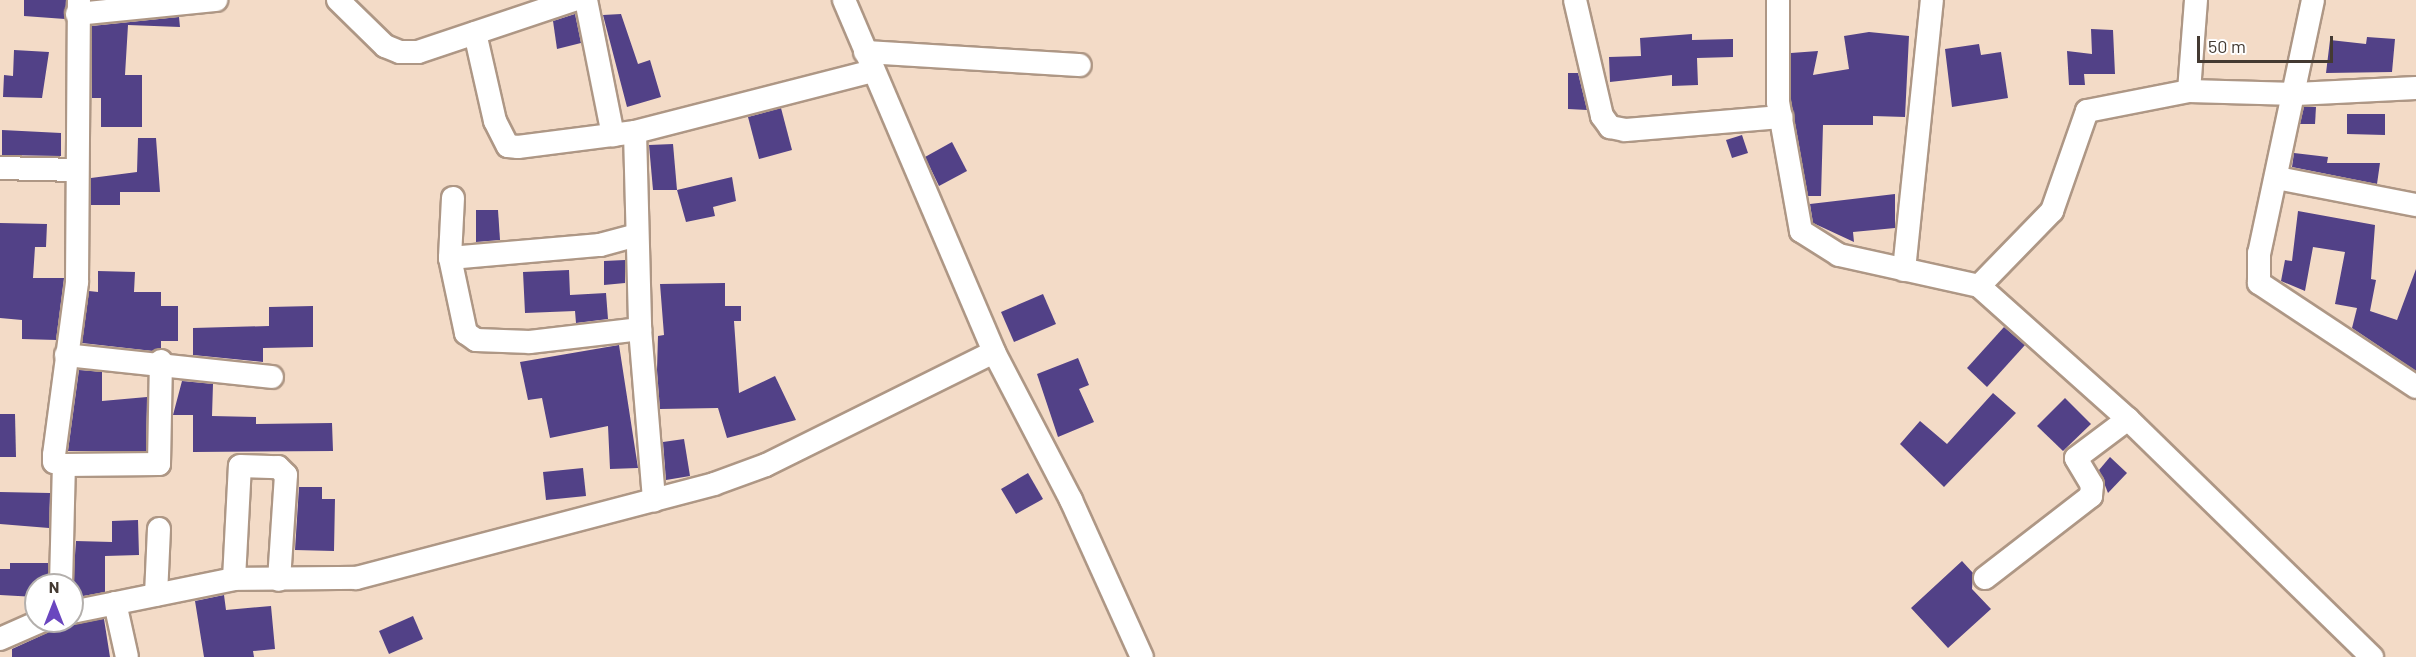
<!DOCTYPE html>
<style>
body{margin:0}
#map{position:relative;width:2416px;height:657px;overflow:hidden;background:#f3dbc7;font-family:Barlow,sans-serif}
div>[style]{position:absolute}
.building>*{inset:0;background:#524187}
.roads{filter:drop-shadow(2px 0 #ae9785) drop-shadow(-2px 0 #ae9785) drop-shadow(0 2px #ae9785) drop-shadow(0 -2px #ae9785)}
.minor>*{height:22px;margin:-11px;padding:0 11px;transform-origin:11px;border-radius:11px;background:#fff}
span{translate:-50% -50%;white-space:nowrap;text-align:center;line-height:1.15;-webkit-text-stroke:6px #fff;paint-order:stroke}
.north{position:absolute;left:24px;top:573px;width:60px;height:60px;box-sizing:border-box;background:#fff;border:2px solid #b4b0ad;border-radius:50%;rotate:0deg;font-size:16px;font-weight:700;line-height:24px;text-align:center;color:#443a32}
.north::after{content:'';display:block;margin:auto;width:21px;height:27px;background:#6a46bf;clip-path:polygon(50% 0,100% 100%,50% 72%,0 100%)}
.scale{position:absolute;left:2197px;top:36px;width:136px;height:27px;box-sizing:border-box;border:3px solid #443a32;border-top:0;padding-left:8px;font-size:18px;line-height:21px;white-space:nowrap;color:#443a32;-webkit-text-stroke:4px #fff;paint-order:stroke}
</style>
<div id="map">
<div class="building">
<div style="clip-path:polygon(24px 0,66px 0,65px 19px,24px 16px)"></div>
<div style="clip-path:polygon(575px 14px,581px 43px,557px 49px,553px 21px)"></div>
<div style="clip-path:polygon(621px 14px,638px 64px,650px 60px,661px 97px,627px 107px,603px 15px)"></div>
<div style="clip-path:polygon(179px 17px,180px 27px,128px 25px,125px 75px,142px 75px,142px 127px,101px 127px,101px 98px,92px 98px,92px 26px)"></div>
<div style="clip-path:polygon(2091px 29px,2113px 30px,2115px 74px,2084px 74px,2085px 85px,2069px 85px,2067px 51px,2092px 54px)"></div>
<div style="clip-path:polygon(1869px 32px,1909px 36px,1905px 117px,1873px 116px,1873px 125px,1823px 125px,1821px 196px,1808px 196px,1791px 101px,1791px 53px,1818px 51px,1813px 75px,1849px 69px,1844px 36px)"></div>
<div style="clip-path:polygon(1692px 34px,1692px 40px,1733px 39px,1733px 57px,1697px 58px,1698px 85px,1672px 86px,1672px 75px,1610px 82px,1609px 57px,1641px 56px,1640px 38px)"></div>
<div style="clip-path:polygon(2367px 37px,2395px 39px,2392px 72px,2326px 73px,2330px 40px,2366px 44px)"></div>
<div style="clip-path:polygon(1979px 44px,1981px 55px,2001px 52px,2008px 98px,1952px 107px,1945px 49px)"></div>
<div style="clip-path:polygon(14px 50px,49px 52px,42px 98px,3px 97px,4px 75px,13px 76px)"></div>
<div style="clip-path:polygon(1568px 73px,1578px 73px,1587px 110px,1568px 109px)"></div>
<div style="clip-path:polygon(2304px 107px,2316px 107px,2315px 124px,2300px 124px)"></div>
<div style="clip-path:polygon(781px 108px,792px 150px,759px 159px,748px 117px)"></div>
<div style="clip-path:polygon(2347px 114px,2385px 114px,2385px 135px,2347px 134px)"></div>
<div style="clip-path:polygon(2px 130px,61px 133px,61px 156px,2px 155px)"></div>
<div style="clip-path:polygon(1742px 135px,1748px 153px,1732px 158px,1726px 140px)"></div>
<div style="clip-path:polygon(138px 138px,156px 138px,160px 192px,120px 192px,120px 205px,91px 205px,91px 178px,137px 172px)"></div>
<div style="clip-path:polygon(952px 142px,967px 171px,939px 186px,925px 157px)"></div>
<div style="clip-path:polygon(673px 144px,677px 190px,653px 190px,649px 145px)"></div>
<div style="clip-path:polygon(2294px 153px,2328px 157px,2327px 163px,2380px 163px,2377px 184px,2292px 167px)"></div>
<div style="clip-path:polygon(732px 177px,736px 201px,713px 207px,715px 216px,686px 222px,677px 190px)"></div>
<div style="clip-path:polygon(1895px 194px,1895px 228px,1853px 232px,1854px 242px,1813px 223px,1810px 204px)"></div>
<div style="clip-path:polygon(476px 210px,498px 210px,500px 240px,476px 242px)"></div>
<div style="clip-path:polygon(2298px 211px,2375px 225px,2371px 279px,2376px 280px,2370px 311px,2397px 320px,2416px 269px,2416px 371px,2352px 328px,2357px 308px,2335px 304px,2345px 252px,2313px 247px,2305px 291px,2281px 281px,2285px 260px,2292px 261px)"></div>
<div style="clip-path:polygon(0 223px,47px 224px,46px 247px,35px 247px,33px 278px,64px 278px,56px 340px,22px 339px,22px 320px,0 318px)"></div>
<div style="clip-path:polygon(625px 260px,625px 283px,604px 285px,604px 261px)"></div>
<div style="clip-path:polygon(569px 270px,570px 295px,606px 293px,608px 319px,576px 323px,575px 311px,525px 313px,523px 272px)"></div>
<div style="clip-path:polygon(98px 271px,135px 272px,134px 292px,161px 292px,161px 306px,178px 306px,178px 341px,161px 341px,161px 348px,153px 351px,82px 343px,89px 291px,98px 292px)"></div>
<div style="clip-path:polygon(725px 283px,725px 306px,741px 306px,741px 321px,734px 321px,739px 393px,775px 376px,796px 420px,727px 438px,718px 408px,660px 409px,657px 370px,658px 336px,664px 335px,660px 284px)"></div>
<div style="clip-path:polygon(1043px 294px,1056px 324px,1014px 342px,1001px 312px)"></div>
<div style="clip-path:polygon(313px 306px,313px 347px,263px 348px,263px 362px,193px 355px,193px 328px,269px 326px,269px 307px)"></div>
<div style="clip-path:polygon(2004px 327px,2025px 345px,1987px 387px,1967px 368px)"></div>
<div style="clip-path:polygon(619px 345px,638px 468px,610px 469px,608px 426px,550px 438px,542px 398px,528px 400px,520px 362px)"></div>
<div style="clip-path:polygon(1078px 358px,1089px 385px,1079px 389px,1094px 422px,1058px 437px,1037px 374px)"></div>
<div style="clip-path:polygon(79px 370px,102px 372px,102px 401px,147px 397px,146px 451px,68px 451px)"></div>
<div style="clip-path:polygon(182px 381px,213px 384px,212px 416px,256px 417px,256px 424px,332px 423px,333px 451px,193px 452px,193px 415px,173px 415px)"></div>
<div style="clip-path:polygon(1993px 393px,2016px 413px,1944px 487px,1900px 444px,1920px 421px,1947px 444px)"></div>
<div style="clip-path:polygon(2065px 398px,2091px 424px,2063px 451px,2037px 426px)"></div>
<div style="clip-path:polygon(0 414px,15px 414px,16px 457px,0 457px)"></div>
<div style="clip-path:polygon(684px 439px,690px 476px,666px 480px,663px 442px)"></div>
<div style="clip-path:polygon(2110px 457px,2127px 473px,2108px 493px,2099px 470px)"></div>
<div style="clip-path:polygon(583px 468px,586px 496px,546px 500px,543px 472px)"></div>
<div style="clip-path:polygon(1028px 473px,1043px 499px,1016px 514px,1001px 489px)"></div>
<div style="clip-path:polygon(299px 487px,322px 487px,322px 499px,335px 499px,334px 551px,295px 550px)"></div>
<div style="clip-path:polygon(0 492px,50px 493px,49px 528px,0 524px)"></div>
<div style="clip-path:polygon(138px 520px,139px 555px,105px 556px,105px 592px,72px 598px,76px 541px,112px 542px,112px 521px)"></div>
<div style="clip-path:polygon(1962px 561px,1973px 573px,1972px 589px,1991px 609px,1948px 648px,1911px 608px)"></div>
<div style="clip-path:polygon(10px 563px,48px 563px,48px 585px,36px 585px,36px 597px,0 595px,0 569px,10px 569px)"></div>
<div style="clip-path:polygon(224px 595px,226px 610px,271px 606px,275px 649px,253px 651px,254px 657px,204px 657px,195px 601px)"></div>
<div style="clip-path:polygon(413px 616px,423px 639px,389px 654px,379px 631px)"></div>
<div style="clip-path:polygon(104px 619px,110px 657px,12px 657px,12px 649px,47px 633px,54px 622px)"></div>
</div>
<div class="roads">
<div class="minor">
<div style="left:338px;top:0;width:66px;rotate:44.4deg"></div>
<div style="left:385px;top:46px;width:16px;rotate:22deg"></div>
<div style="left:400px;top:52px;width:18px"></div>
<div style="left:418px;top:52px;width:163px;rotate:-18.5deg"></div>
<div style="left:586px;top:0;width:138px;rotate:78.7deg"></div>
<div style="left:844px;top:0;width:383px;rotate:66.9deg"></div>
<div style="left:994px;top:352px;width:167px;rotate:62.5deg"></div>
<div style="left:1071px;top:500px;width:172px;rotate:65.7deg"></div>
<div style="left:1575px;top:0;width:119px;rotate:76.9deg"></div>
<div style="left:1602px;top:116px;width:14px;rotate:54deg"></div>
<div style="left:1610px;top:127px;width:15px;rotate:11deg"></div>
<div style="left:1625px;top:130px;width:157px;rotate:-4.8deg"></div>
<div style="left:1778px;top:0;width:102px;rotate:90deg"></div>
<div style="left:1778px;top:102px;width:131px;rotate:79.9deg"></div>
<div style="left:1801px;top:231px;width:45px;rotate:32.3deg"></div>
<div style="left:1839px;top:255px;width:143px;rotate:12.5deg"></div>
<div style="left:1979px;top:286px;width:200px;rotate:41.8deg"></div>
<div style="left:2128px;top:419px;width:341px;rotate:44.3deg"></div>
<div style="left:2313px;top:0;width:259px;rotate:102deg"></div>
<div style="left:2259px;top:253px;width:30px;rotate:90deg"></div>
<div style="left:2259px;top:283px;width:188px;rotate:33.5deg"></div>
<div style="left:77px;top:14px;width:140px;rotate:-5.8deg"></div>
<div style="left:475px;top:33px;width:90px;rotate:77.2deg"></div>
<div style="left:495px;top:121px;width:28px;rotate:63deg"></div>
<div style="left:508px;top:146px;width:10px;rotate:6deg"></div>
<div style="left:518px;top:147px;width:118px;rotate:-7.3deg"></div>
<div style="left:635px;top:132px;width:245px;rotate:-14.4deg"></div>
<div style="left:865px;top:52px;width:215px;rotate:3.5deg"></div>
<div style="left:2189px;top:91px;width:91px;rotate:-85.6deg"></div>
<div style="left:635px;top:132px;width:197px;rotate:88.5deg"></div>
<div style="left:640px;top:329px;width:172px;rotate:85.3deg"></div>
<div style="left:0;top:168px;width:74px;rotate:1.5deg"></div>
<div style="left:2277px;top:178px;width:142px;rotate:11deg"></div>
<div style="left:453px;top:198px;width:60px;rotate:92.9deg"></div>
<div style="left:450px;top:258px;width:77px;rotate:78deg"></div>
<div style="left:466px;top:333px;width:12px;rotate:35deg"></div>
<div style="left:476px;top:340px;width:54px;rotate:2.1deg"></div>
<div style="left:530px;top:342px;width:111px;rotate:-6.7deg"></div>
<div style="left:450px;top:258px;width:151px;rotate:-5deg"></div>
<div style="left:600px;top:245px;width:38px;rotate:-15deg"></div>
<div style="left:1904px;top:270px;width:271px;rotate:-84.1deg"></div>
<div style="left:1979px;top:286px;width:105px;rotate:-45.8deg"></div>
<div style="left:2052px;top:211px;width:106px;rotate:-70.7deg"></div>
<div style="left:2087px;top:111px;width:104px;rotate:-11.1deg"></div>
<div style="left:2189px;top:91px;width:107px;rotate:1.6deg"></div>
<div style="left:2296px;top:94px;width:120px;rotate:-2.9deg"></div>
<div style="left:66px;top:355px;width:207px;rotate:6.1deg"></div>
<div style="left:64px;top:465px;width:95px;rotate:-0.6deg"></div>
<div style="left:159px;top:464px;width:103px;rotate:-88.9deg"></div>
<div style="left:1985px;top:578px;width:134px;rotate:-37.7deg"></div>
<div style="left:2091px;top:496px;width:11px;rotate:-85deg"></div>
<div style="left:2092px;top:485px;width:31px;rotate:-121deg"></div>
<div style="left:2076px;top:458px;width:65px;rotate:-36.9deg"></div>
<div style="left:234px;top:579px;width:113px;rotate:-87deg"></div>
<div style="left:240px;top:466px;width:38px;rotate:2deg"></div>
<div style="left:278px;top:467px;width:11px;rotate:45deg"></div>
<div style="left:286px;top:475px;width:105px;rotate:93.8deg"></div>
<div style="left:61px;top:585px;width:120px;rotate:-88.6deg"></div>
<div style="left:64px;top:465px;width:10px;rotate:-163deg"></div>
<div style="left:54px;top:462px;width:7px;rotate:-90deg"></div>
<div style="left:54px;top:455px;width:175px;rotate:-82.4deg"></div>
<div style="left:77px;top:282px;width:282px;rotate:-89.6deg"></div>
<div style="left:156px;top:595px;width:66px;rotate:-87.4deg"></div>
<div style="left:115px;top:603px;width:55px;rotate:77.5deg"></div>
<div style="left:72px;top:612px;width:165px;rotate:-11.5deg"></div>
<div style="left:234px;top:579px;width:122px;rotate:-0.5deg"></div>
<div style="left:356px;top:578px;width:370px;rotate:-14.7deg"></div>
<div style="left:714px;top:484px;width:55px;rotate:-20.1deg"></div>
<div style="left:766px;top:465px;width:254px;rotate:-26.4deg"></div>
<div style="left:0;top:639px;width:45px;rotate:-23.7deg"></div>
</div>
</div>
<div class="north">N</div>
<div class="scale">50 m</div>
</div>
